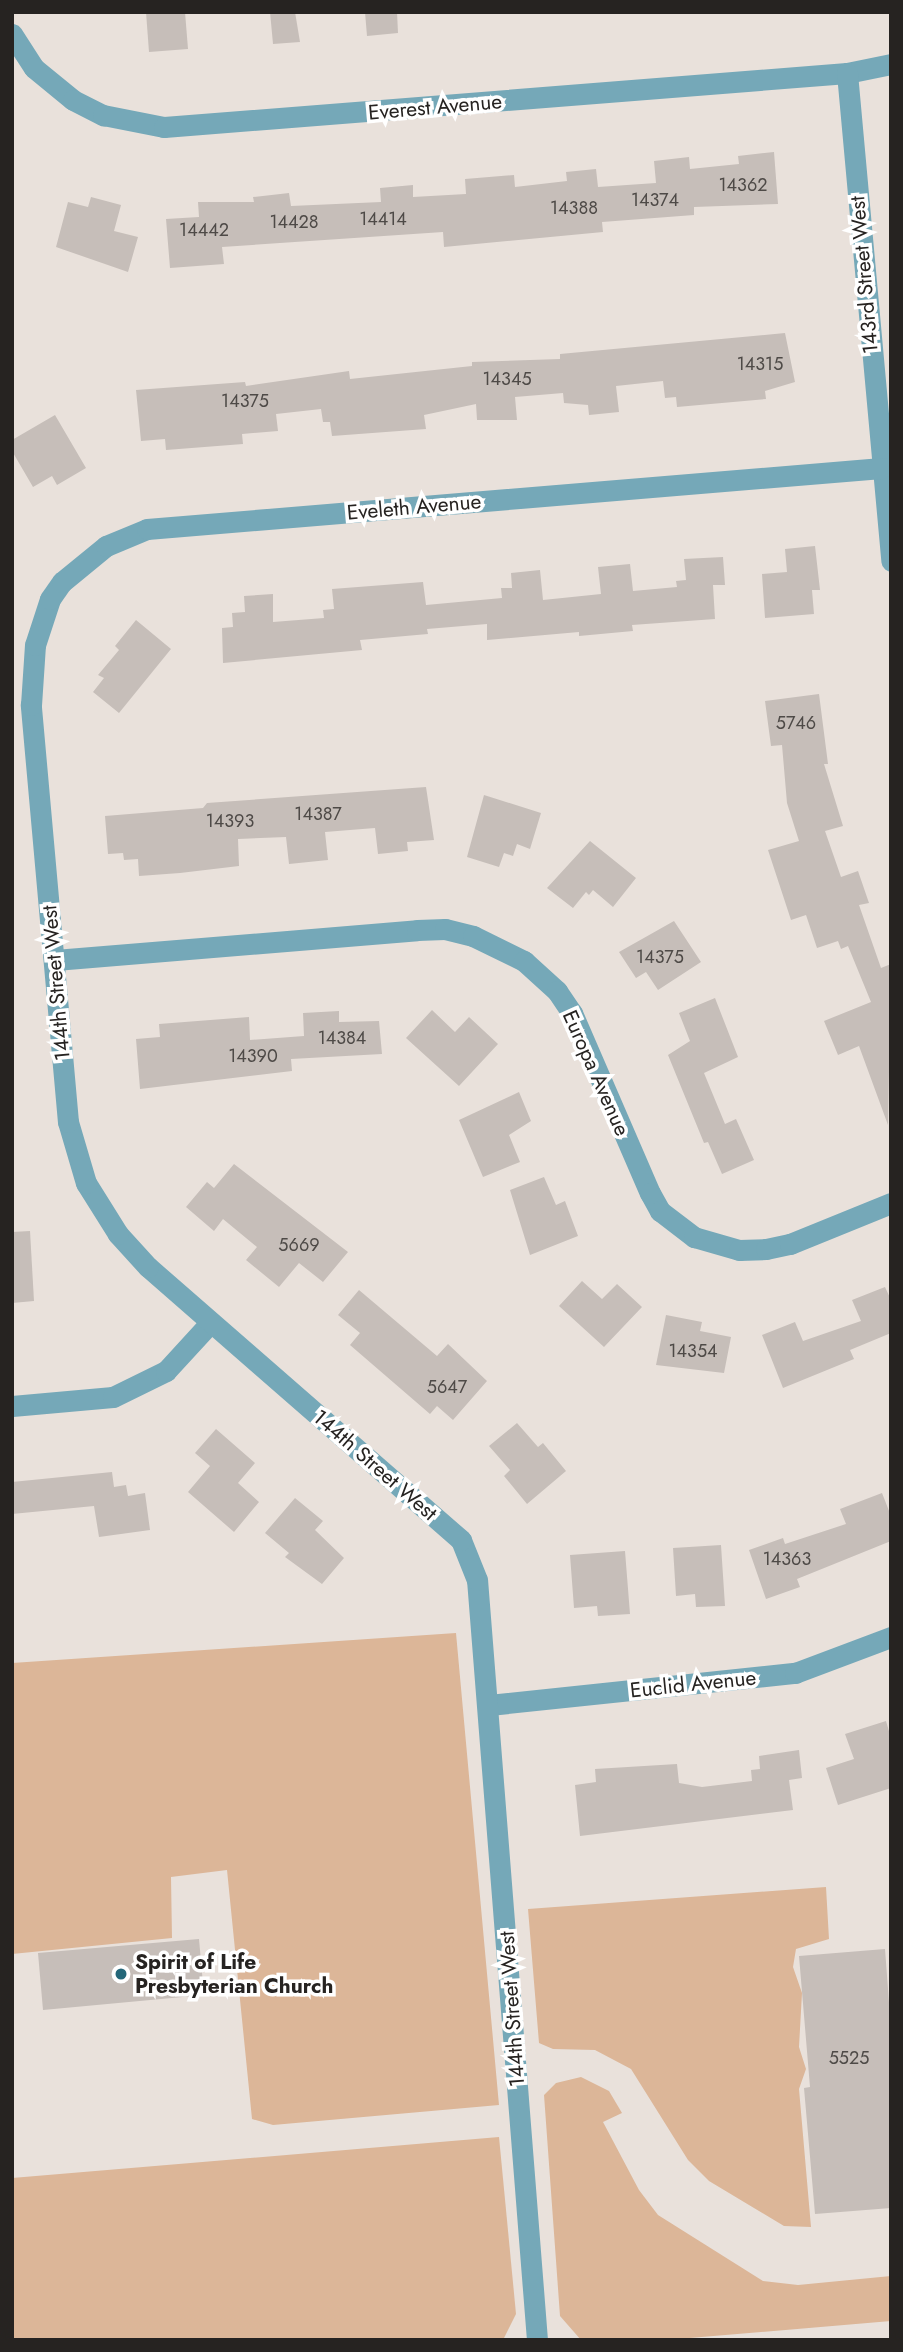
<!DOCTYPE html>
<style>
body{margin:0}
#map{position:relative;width:903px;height:2352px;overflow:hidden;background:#e9e1db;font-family:Jost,sans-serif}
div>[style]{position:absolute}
.green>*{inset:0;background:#dcb698}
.building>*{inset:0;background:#c6beb9}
.street>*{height:21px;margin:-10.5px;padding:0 10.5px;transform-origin:10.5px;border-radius:10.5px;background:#75a8b8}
.dots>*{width:19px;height:19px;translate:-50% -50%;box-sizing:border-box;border:4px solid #fff;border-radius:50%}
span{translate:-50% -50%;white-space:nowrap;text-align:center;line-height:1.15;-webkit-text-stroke:7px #fff;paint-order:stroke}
.number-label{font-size:18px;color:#4e4a47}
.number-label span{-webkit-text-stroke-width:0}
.street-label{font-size:21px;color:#262321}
.poi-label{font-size:21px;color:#262321;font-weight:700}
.left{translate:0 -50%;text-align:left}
.frame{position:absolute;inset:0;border:14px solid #262321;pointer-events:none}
</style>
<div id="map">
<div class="green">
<div style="clip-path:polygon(456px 1633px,499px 2105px,273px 2125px,252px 2119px,227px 1870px,171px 1877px,172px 1938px,12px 1954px,12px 1663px)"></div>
<div style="clip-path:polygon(826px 1887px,829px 1939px,796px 1949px,793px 1967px,802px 1993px,799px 2047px,806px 2069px,799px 2089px,811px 2227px,784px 2226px,709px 2181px,688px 2160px,631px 2069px,595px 2050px,553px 2049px,539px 2043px,528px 1909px)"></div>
<div style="clip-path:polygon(581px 2077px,609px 2091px,622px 2113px,603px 2122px,639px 2190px,658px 2215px,763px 2281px,798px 2285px,891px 2276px,891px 2321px,666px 2340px,581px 2340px,560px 2316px,544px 2095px,556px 2083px)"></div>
<div style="clip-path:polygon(499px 2137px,516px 2314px,503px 2340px,12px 2340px,12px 2178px)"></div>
</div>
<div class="building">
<div style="clip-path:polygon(146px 12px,185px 12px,188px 49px,149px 52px)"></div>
<div style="clip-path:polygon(270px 12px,295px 12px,300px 42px,273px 44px)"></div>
<div style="clip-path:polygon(365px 12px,397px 12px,398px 33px,367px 36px)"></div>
<div style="clip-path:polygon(774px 152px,778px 204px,694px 207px,694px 215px,602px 222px,603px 232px,444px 247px,443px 232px,222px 247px,224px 264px,170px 268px,166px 219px,199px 217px,198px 202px,254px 202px,253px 197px,289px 193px,291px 206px,381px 202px,380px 188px,413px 185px,413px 197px,466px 194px,465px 179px,514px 175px,515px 187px,567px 181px,566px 172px,596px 169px,598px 187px,656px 183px,654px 161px,689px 157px,690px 169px,739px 164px,738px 156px)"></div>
<div style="clip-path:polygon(91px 197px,121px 205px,114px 231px,138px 237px,128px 272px,56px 247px,68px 202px,88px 207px)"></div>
<div style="clip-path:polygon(785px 333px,795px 382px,765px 391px,766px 399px,677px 407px,676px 397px,665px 398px,663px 381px,616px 386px,619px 412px,589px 415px,588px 405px,564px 403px,563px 393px,515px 397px,517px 420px,477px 420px,476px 404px,424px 415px,426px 429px,332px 436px,330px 422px,323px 422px,321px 409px,276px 414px,278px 431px,242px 434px,243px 444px,166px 450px,165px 439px,141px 441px,136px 390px,245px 382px,246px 386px,349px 371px,350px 379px,472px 366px,472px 362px,560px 359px,560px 354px)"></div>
<div style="clip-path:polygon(55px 415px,86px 468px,57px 485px,52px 476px,33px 487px,12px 451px,12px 440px)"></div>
<div style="clip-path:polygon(815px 546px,820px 590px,812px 590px,814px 614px,765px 618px,762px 574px,787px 572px,785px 549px)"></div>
<div style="clip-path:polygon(723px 557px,725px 585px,713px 585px,715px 619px,632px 625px,633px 631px,579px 636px,579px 632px,487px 640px,487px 624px,427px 629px,428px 634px,360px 640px,362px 650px,223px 663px,222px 628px,233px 627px,232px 613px,245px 612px,244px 596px,273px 594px,273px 622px,324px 618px,323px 610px,334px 609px,332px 589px,423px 582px,426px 605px,502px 598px,501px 588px,512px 588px,511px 573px,540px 570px,543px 600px,601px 594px,598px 567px,630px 564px,633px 591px,677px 587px,676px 581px,686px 580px,684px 559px)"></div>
<div style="clip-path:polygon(136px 620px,171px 649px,119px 713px,93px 692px,104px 678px,98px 675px,119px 650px,115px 646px)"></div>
<div style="clip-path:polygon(819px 694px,828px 764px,824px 764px,843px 826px,825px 831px,841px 877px,858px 871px,869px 903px,859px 905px,881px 968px,891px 964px,888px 1125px,859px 1046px,838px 1055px,824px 1021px,871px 1002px,848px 946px,841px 949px,838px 941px,817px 948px,806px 915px,791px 920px,768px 850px,799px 841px,787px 803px,782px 745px,771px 746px,765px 701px)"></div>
<div style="clip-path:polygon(426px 787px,434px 840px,407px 842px,408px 851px,378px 854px,375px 828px,325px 832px,328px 860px,289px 864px,286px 837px,238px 839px,239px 866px,180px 873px,139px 876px,138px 859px,124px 860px,123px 853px,108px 854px,105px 816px,203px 808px,207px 803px)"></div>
<div style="clip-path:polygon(484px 795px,541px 813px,530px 849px,517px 844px,513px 856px,504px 853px,499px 867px,467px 857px)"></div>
<div style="clip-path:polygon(590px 841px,636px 878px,613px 907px,593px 890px,589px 895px,586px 892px,573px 908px,547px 888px)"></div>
<div style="clip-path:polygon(674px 921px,701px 962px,658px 990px,646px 972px,636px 978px,619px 952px)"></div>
<div style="clip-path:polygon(715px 998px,738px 1057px,704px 1073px,725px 1124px,736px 1119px,754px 1160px,722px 1174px,708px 1142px,704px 1143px,668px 1055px,690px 1041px,679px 1013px)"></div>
<div style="clip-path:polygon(432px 1010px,455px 1032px,469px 1017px,498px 1044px,459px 1086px,406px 1038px)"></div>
<div style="clip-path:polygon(339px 1011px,339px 1022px,379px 1021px,382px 1054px,291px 1059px,292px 1071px,140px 1089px,136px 1039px,160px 1037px,159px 1024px,249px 1017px,250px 1040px,304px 1036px,303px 1013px)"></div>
<div style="clip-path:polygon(519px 1092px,531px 1121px,509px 1135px,520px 1162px,483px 1177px,459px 1120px)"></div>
<div style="clip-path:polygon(234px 1164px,348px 1252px,323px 1282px,299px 1263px,279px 1287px,246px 1260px,257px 1247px,223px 1219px,214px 1231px,186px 1207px,207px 1182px,214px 1188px)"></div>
<div style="clip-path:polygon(544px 1177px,556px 1205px,565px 1201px,578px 1236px,530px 1255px,510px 1190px)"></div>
<div style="clip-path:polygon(30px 1231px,34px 1301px,12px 1303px,12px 1232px)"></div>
<div style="clip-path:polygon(582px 1281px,602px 1299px,617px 1284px,642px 1307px,604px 1347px,559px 1306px)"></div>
<div style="clip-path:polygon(885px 1287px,891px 1300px,891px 1333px,850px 1350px,854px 1359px,783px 1388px,762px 1335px,795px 1322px,803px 1341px,861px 1321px,852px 1300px)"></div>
<div style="clip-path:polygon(359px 1290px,437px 1356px,448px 1344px,487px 1381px,453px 1420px,437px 1406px,430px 1414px,350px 1345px,360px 1333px,338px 1315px)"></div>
<div style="clip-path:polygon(666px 1315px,702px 1322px,700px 1331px,731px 1337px,724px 1373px,656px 1365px)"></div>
<div style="clip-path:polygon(517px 1423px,538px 1447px,543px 1443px,566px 1471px,527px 1504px,504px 1476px,510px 1470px,489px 1446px)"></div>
<div style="clip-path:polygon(216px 1429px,255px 1463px,238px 1483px,259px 1502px,234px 1532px,188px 1492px,210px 1466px,195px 1453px)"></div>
<div style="clip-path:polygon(112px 1472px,114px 1487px,126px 1485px,128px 1496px,145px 1493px,150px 1530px,99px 1537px,94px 1506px,12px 1514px,12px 1482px)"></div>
<div style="clip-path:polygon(882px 1493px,891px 1516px,891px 1541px,797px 1579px,800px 1587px,766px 1599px,749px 1550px,783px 1538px,785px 1544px,846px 1524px,840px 1509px)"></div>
<div style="clip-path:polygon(295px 1498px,323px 1521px,315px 1530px,344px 1558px,322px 1584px,285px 1557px,289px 1553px,265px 1533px)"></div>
<div style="clip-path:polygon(721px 1545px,725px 1606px,696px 1607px,695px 1594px,676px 1596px,673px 1548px)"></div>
<div style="clip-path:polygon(625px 1551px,630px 1614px,598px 1616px,597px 1606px,574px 1608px,570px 1555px)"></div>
<div style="clip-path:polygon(886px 1721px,891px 1738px,891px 1788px,838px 1805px,826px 1768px,854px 1759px,845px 1734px)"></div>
<div style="clip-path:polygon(799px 1750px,802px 1778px,789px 1780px,793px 1810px,580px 1836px,575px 1785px,596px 1782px,595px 1769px,677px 1764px,679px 1783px,702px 1787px,752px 1781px,751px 1770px,760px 1769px,759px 1756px)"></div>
<div style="clip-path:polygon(199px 1939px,204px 1995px,43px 2010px,38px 1953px)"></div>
<div style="clip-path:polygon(885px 1949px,891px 2029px,891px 2208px,815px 2214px,804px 2088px,810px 2087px,799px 1956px)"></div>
</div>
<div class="street">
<div style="left:12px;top:34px;width:40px;rotate:57.1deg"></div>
<div style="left:34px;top:68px;width:50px;rotate:39.4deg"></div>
<div style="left:73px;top:100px;width:34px;rotate:27deg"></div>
<div style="left:103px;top:115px;width:62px;rotate:11.1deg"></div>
<div style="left:164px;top:127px;width:685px;rotate:-4.52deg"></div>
<div style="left:847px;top:73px;width:45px;rotate:-11.6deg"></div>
<div style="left:847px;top:73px;width:490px;rotate:84.8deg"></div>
<div style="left:55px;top:960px;width:363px;rotate:-4.7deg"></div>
<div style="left:417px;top:930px;width:28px;rotate:-2deg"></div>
<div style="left:445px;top:929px;width:29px;rotate:14deg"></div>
<div style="left:473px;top:936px;width:57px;rotate:26.1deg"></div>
<div style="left:524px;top:961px;width:45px;rotate:42.3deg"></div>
<div style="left:557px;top:991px;width:27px;rotate:56deg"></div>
<div style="left:572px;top:1013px;width:196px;rotate:66.6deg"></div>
<div style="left:650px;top:1193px;width:21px;rotate:61deg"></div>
<div style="left:660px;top:1211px;width:43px;rotate:37.4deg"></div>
<div style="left:694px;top:1237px;width:47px;rotate:16.1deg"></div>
<div style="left:739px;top:1250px;width:27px;rotate:-2deg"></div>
<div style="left:766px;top:1249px;width:25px;rotate:-12deg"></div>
<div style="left:790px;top:1244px;width:109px;rotate:-22.1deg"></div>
<div style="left:12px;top:1406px;width:101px;rotate:-5.1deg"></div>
<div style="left:113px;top:1397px;width:59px;rotate:-26.1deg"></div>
<div style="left:166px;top:1371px;width:65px;rotate:-47.5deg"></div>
<div style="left:489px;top:1705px;width:308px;rotate:-6deg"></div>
<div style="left:795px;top:1673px;width:103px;rotate:-20.6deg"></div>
<div style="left:537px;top:2340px;width:762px;rotate:-94.51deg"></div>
<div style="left:477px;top:1580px;width:43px;rotate:-111.8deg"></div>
<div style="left:461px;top:1540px;width:415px;rotate:-138.9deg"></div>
<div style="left:148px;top:1267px;width:45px;rotate:-132.3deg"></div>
<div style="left:118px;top:1234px;width:60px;rotate:-122.1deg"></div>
<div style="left:86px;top:1183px;width:64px;rotate:-106.4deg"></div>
<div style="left:68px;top:1122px;width:419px;rotate:-95.1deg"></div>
<div style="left:31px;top:705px;width:60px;rotate:-86.2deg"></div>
<div style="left:35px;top:645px;width:48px;rotate:-71.9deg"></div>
<div style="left:50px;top:599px;width:21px;rotate:-55deg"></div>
<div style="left:62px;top:582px;width:57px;rotate:-39.3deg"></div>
<div style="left:106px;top:546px;width:44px;rotate:-22.5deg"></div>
<div style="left:147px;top:529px;width:737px;rotate:-4.75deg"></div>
</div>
<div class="dots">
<div style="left:121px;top:1974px;background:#246779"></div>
</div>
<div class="number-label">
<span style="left:743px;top:185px">14362</span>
<span style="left:655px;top:200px">14374</span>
<span style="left:574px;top:208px">14388</span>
<span style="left:383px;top:219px">14414</span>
<span style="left:294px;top:222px">14428</span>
<span style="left:204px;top:230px">14442</span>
<span style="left:760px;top:364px">14315</span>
<span style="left:507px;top:379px">14345</span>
<span style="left:245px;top:401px">14375</span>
<span style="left:796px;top:723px">5746</span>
<span style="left:318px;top:814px">14387</span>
<span style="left:230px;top:821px">14393</span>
<span style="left:660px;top:957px">14375</span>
<span style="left:342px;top:1038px">14384</span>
<span style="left:253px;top:1056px">14390</span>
<span style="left:299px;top:1245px">5669</span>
<span style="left:693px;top:1351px">14354</span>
<span style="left:447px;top:1387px">5647</span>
<span style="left:787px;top:1559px">14363</span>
<span style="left:849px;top:2058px">5525</span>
</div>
<div class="street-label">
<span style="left:435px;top:107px;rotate:-5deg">Everest Avenue</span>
<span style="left:864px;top:275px;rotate:-95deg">143rd Street West</span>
<span style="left:414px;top:507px;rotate:-5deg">Eveleth Avenue</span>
<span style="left:56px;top:983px;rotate:-95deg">144th Street West</span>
<span style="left:596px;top:1073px;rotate:66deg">Europa Avenue</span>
<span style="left:375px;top:1465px;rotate:41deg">144th Street West</span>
<span style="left:693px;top:1684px;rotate:-6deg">Euclid Avenue</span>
<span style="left:512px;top:2009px;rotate:-94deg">144th Street West</span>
</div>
<div class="poi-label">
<span class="left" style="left:135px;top:1974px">Spirit of Life<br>Presbyterian Church</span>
</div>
<div class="frame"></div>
</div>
